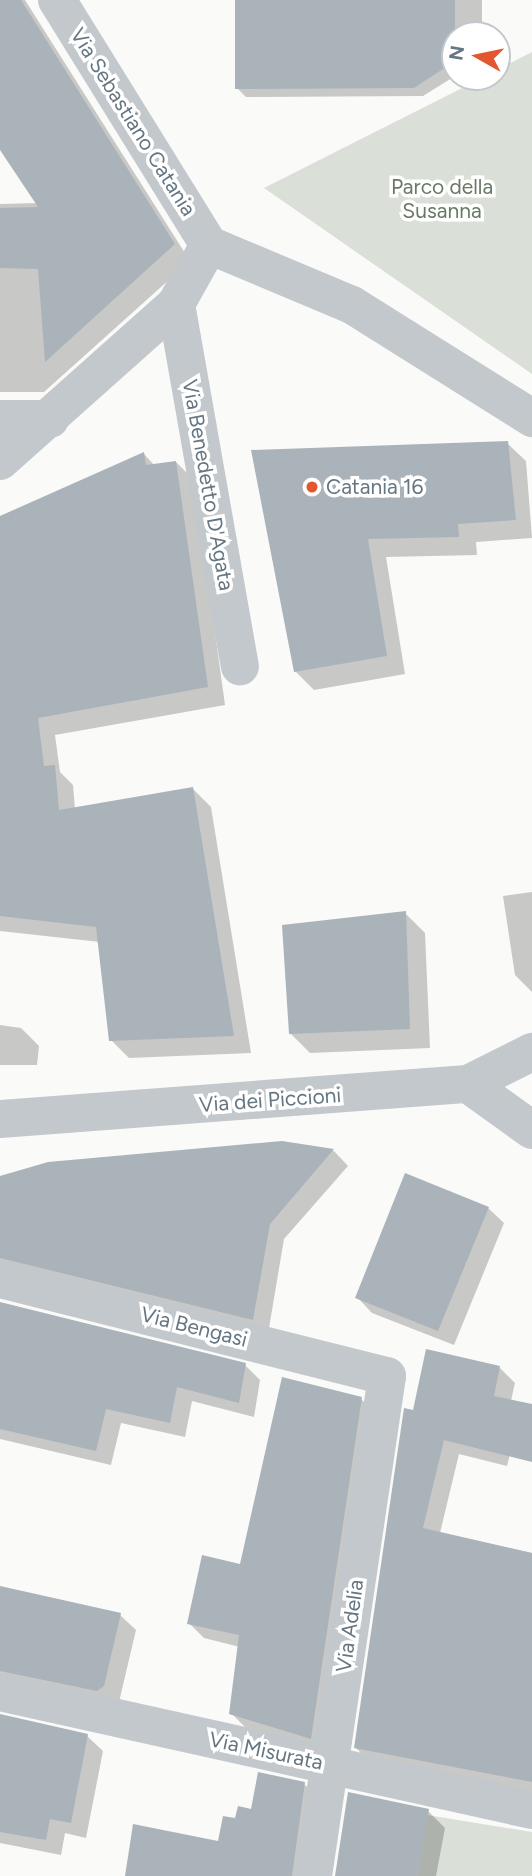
<!DOCTYPE html>
<style>
body{margin:0}
#map{position:relative;width:532px;height:1876px;overflow:hidden;background:#fafaf8;font-family:Figtree,sans-serif}
div>[style]{position:absolute}
.green>*{inset:0;background:#dadfd7}
.shadow>*{inset:0;background:#0003}
.building>*{inset:0;background:#aab3b9}
.street>*{height:38px;margin:-19px;padding:0 19px;transform-origin:19px;border-radius:19px;background:#c3c8cc}
.dots>*{width:19px;height:19px;translate:-50% -50%;box-sizing:border-box;border:4px solid #fff;border-radius:50%}
span{translate:-50% -50%;white-space:nowrap;text-align:center;line-height:1.15;-webkit-text-stroke:7px #fff;paint-order:stroke}
.street-label{font-size:21px;color:#657683}
.park-label{font-size:21px;color:#687a64}
.poi-label{font-size:21px;color:#657683}
.left{translate:0 -50%;text-align:left}
.north{position:absolute;left:441px;top:21px;width:70px;height:70px;box-sizing:border-box;background:#fff;border:2px solid #c1c8cd;border-radius:50%;rotate:279deg;font-size:19px;font-weight:700;line-height:28px;text-align:center;color:#657683}
.north::after{content:'';display:block;margin:auto;width:24px;height:32px;background:#e4572e;clip-path:polygon(50% 0,100% 100%,50% 72%,0 100%)}
</style>
<div id="map">
<div class="green">
<div style="clip-path:polygon(532px 52px,532px 374px,264px 188px,484px 77px,497px 77px,497px 70px)"></div>
<div style="clip-path:polygon(427px 1815px,532px 1832px,532px 1876px,417px 1876px)"></div>
</div>
<div class="shadow">
<div style="clip-path:polygon(0 0,25px 0,190px 261px,44px 392px,0 392px,0 204px,38px 203px,0 147px)"></div>
<div style="clip-path:polygon(237px 0,482px 0,482px 35px,455px 35px,455px 76px,423px 96px,246px 97px,237px 88px)"></div>
<div style="clip-path:polygon(507px 443px,526px 461px,532px 538px,476px 542px,477px 555px,386px 557px,405px 674px,314px 690px,295px 671px,253px 451px)"></div>
<div style="clip-path:polygon(144px 454px,155px 466px,176px 462px,194px 480px,225px 705px,55px 735px,60px 772px,73px 785px,75px 809px,193px 789px,211px 807px,251px 1053px,129px 1058px,111px 1040px,100px 942px,0 931px,0 518px)"></div>
<div style="clip-path:polygon(532px 892px,532px 992px,515px 975px,503px 896px)"></div>
<div style="clip-path:polygon(405px 913px,425px 933px,430px 1048px,310px 1053px,290px 1033px)"></div>
<div style="clip-path:polygon(0 1025px,21px 1028px,39px 1046px,37px 1065px,0 1065px)"></div>
<div style="clip-path:polygon(282px 1143px,334px 1151px,348px 1166px,284px 1239px,268px 1334px,0 1279px,0 1178px)"></div>
<div style="clip-path:polygon(488px 1208px,504px 1223px,454px 1345px,372px 1313px,357px 1297px)"></div>
<div style="clip-path:polygon(0 1303px,245px 1365px,260px 1380px,254px 1417px,192px 1401px,185px 1437px,121px 1423px,111px 1465px,0 1439px)"></div>
<div style="clip-path:polygon(500px 1368px,515px 1383px,510px 1405px,520px 1415px,507px 1466px,459px 1454px,440px 1533px,532px 1553px,532px 1794px,371px 1763px,356px 1748px,414px 1412px)"></div>
<div style="clip-path:polygon(361px 1399px,376px 1414px,326px 1753px,247px 1729px,231px 1713px,240px 1647px,204px 1638px,189px 1623px,241px 1566px)"></div>
<div style="clip-path:polygon(0 1587px,120px 1615px,136px 1630px,119px 1702px,0 1692px)"></div>
<div style="clip-path:polygon(0 1716px,87px 1736px,103px 1751px,86px 1838px,65px 1833px,61px 1855px,0 1843px)"></div>
<div style="clip-path:polygon(304px 1784px,321px 1801px,310px 1876px,127px 1876px,219px 1843px,236px 1821px)"></div>
<div style="clip-path:polygon(428px 1811px,445px 1828px,436px 1876px,337px 1876px)"></div>
</div>
<div class="building">
<div style="clip-path:polygon(0 0,21px 0,175px 244px,45px 362px,38px 269px,0 268px,0 208px,38px 207px,0 150px)"></div>
<div style="clip-path:polygon(235px 0,455px 0,455px 61px,414px 88px,235px 89px)"></div>
<div style="clip-path:polygon(508px 441px,516px 520px,458px 524px,459px 537px,368px 539px,387px 656px,294px 672px,251px 450px)"></div>
<div style="clip-path:polygon(144px 452px,146px 465px,176px 461px,208px 687px,38px 718px,44px 766px,55px 765px,59px 810px,193px 787px,234px 1036px,109px 1041px,96px 927px,0 916px,0 516px)"></div>
<div style="clip-path:polygon(406px 911px,410px 1029px,289px 1034px,282px 925px)"></div>
<div style="clip-path:polygon(282px 1141px,334px 1149px,270px 1224px,253px 1320px,0 1258px,0 1176px,48px 1162px)"></div>
<div style="clip-path:polygon(405px 1173px,489px 1207px,438px 1331px,355px 1298px)"></div>
<div style="clip-path:polygon(0 1302px,246px 1363px,239px 1403px,177px 1387px,170px 1423px,106px 1409px,96px 1451px,0 1429px)"></div>
<div style="clip-path:polygon(426px 1349px,500px 1366px,494px 1396px,532px 1404px,532px 1462px,444px 1440px,423px 1528px,532px 1553px,532px 1782px,354px 1748px,404px 1408px,413px 1410px)"></div>
<div style="clip-path:polygon(282px 1377px,362px 1397px,311px 1739px,229px 1714px,239px 1635px,187px 1624px,202px 1555px,240px 1564px)"></div>
<div style="clip-path:polygon(0 1586px,121px 1613px,104px 1686px,97px 1691px,0 1671px)"></div>
<div style="clip-path:polygon(0 1714px,88px 1734px,71px 1823px,50px 1819px,46px 1840px,0 1832px)"></div>
<div style="clip-path:polygon(258px 1772px,305px 1782px,292px 1876px,125px 1876px,133px 1824px,218px 1841px,223px 1816px,235px 1818px,238px 1806px,251px 1809px)"></div>
<div style="clip-path:polygon(348px 1792px,429px 1809px,417px 1876px,335px 1876px)"></div>
</div>
<div class="street">
<div style="left:57px;top:0;width:288px;rotate:58.2deg"></div>
<div style="left:209px;top:245px;width:155px;rotate:22.8deg"></div>
<div style="left:352px;top:305px;width:213px;rotate:32.1deg"></div>
<div style="left:176px;top:304px;width:368px;rotate:80deg"></div>
<div style="left:0;top:419px;width:50px"></div>
<div style="left:0;top:461px;width:236px;rotate:-41.7deg"></div>
<div style="left:176px;top:304px;width:68px;rotate:-60.8deg"></div>
<div style="left:468px;top:1084px;width:79px;rotate:35.7deg"></div>
<div style="left:0;top:1119px;width:469px;rotate:-4.3deg"></div>
<div style="left:468px;top:1084px;width:72px;rotate:-26.6deg"></div>
<div style="left:0;top:1279px;width:399px;rotate:14.1deg"></div>
<div style="left:387px;top:1376px;width:505px;rotate:98.42deg"></div>
<div style="left:0;top:1692px;width:545px;rotate:12.51deg"></div>
</div>
<div class="dots">
<div style="left:312px;top:487px;background:#e4572e"></div>
</div>
<div class="street-label">
<span style="left:133px;top:122px;rotate:58deg">Via Sebastiano Catania</span>
<span style="left:208px;top:485px;rotate:80deg">Via Benedetto D'Agata</span>
<span style="left:270px;top:1100px;rotate:-4deg">Via dei Piccioni</span>
<span style="left:194px;top:1327px;rotate:14deg">Via Bengasi</span>
<span style="left:350px;top:1626px;rotate:-82deg">Via Adelia</span>
<span style="left:266px;top:1751px;rotate:12deg">Via Misurata</span>
</div>
<div class="park-label">
<span style="left:442px;top:199px">Parco della<br>Susanna</span>
</div>
<div class="poi-label">
<span class="left" style="left:326px;top:487px">Catania 16</span>
</div>
<div class="north">N</div>
</div>
